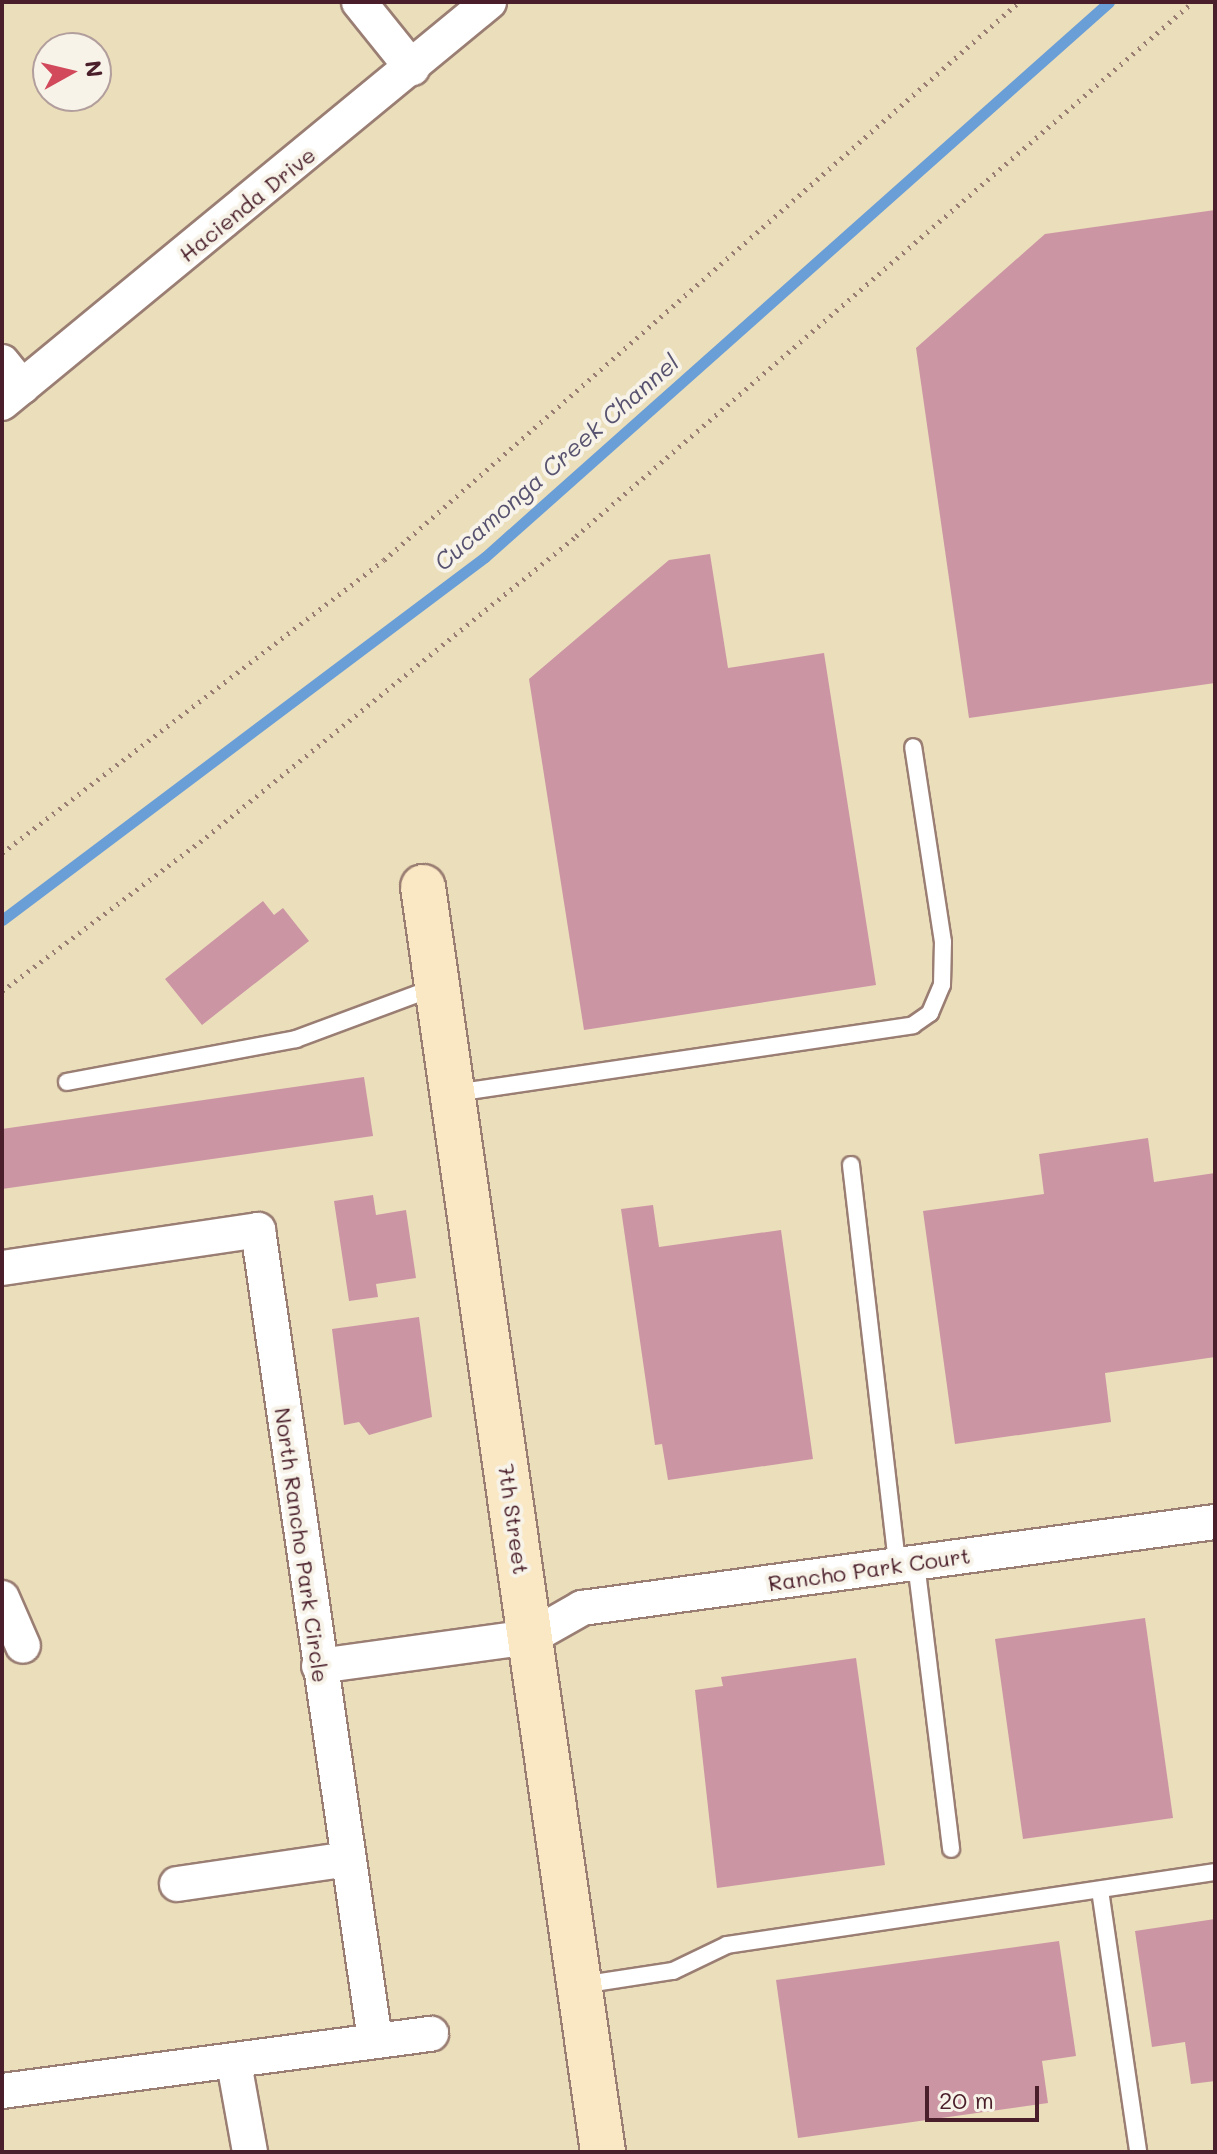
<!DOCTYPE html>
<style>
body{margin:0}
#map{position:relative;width:1217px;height:2154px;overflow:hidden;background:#ebdebb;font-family:Mali,sans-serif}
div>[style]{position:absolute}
.stream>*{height:11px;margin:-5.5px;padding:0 5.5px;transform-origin:5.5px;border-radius:5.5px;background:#6a9ed6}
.building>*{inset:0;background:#cb95a4}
.path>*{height:5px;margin-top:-2.5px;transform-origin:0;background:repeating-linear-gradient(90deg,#9a7e73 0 2px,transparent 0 8px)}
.roads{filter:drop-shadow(2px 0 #9a7e73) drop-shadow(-2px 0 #9a7e73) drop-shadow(0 2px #9a7e73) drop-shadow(0 -2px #9a7e73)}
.lane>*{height:16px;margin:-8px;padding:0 8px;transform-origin:8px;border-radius:8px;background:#fff}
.street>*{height:34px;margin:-17px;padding:0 17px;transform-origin:17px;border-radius:17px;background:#fff}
.secondary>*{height:44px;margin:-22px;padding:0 22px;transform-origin:22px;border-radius:22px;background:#fae7c3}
span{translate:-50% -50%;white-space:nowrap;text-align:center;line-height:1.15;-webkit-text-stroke:8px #f7f3e8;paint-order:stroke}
.street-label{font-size:22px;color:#4a1f2b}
.water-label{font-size:24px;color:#57526f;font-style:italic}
.frame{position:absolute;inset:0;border:4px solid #4a1f2b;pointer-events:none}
.north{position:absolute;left:32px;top:32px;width:80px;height:80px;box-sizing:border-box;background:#f7f3e8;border:2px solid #b29e9c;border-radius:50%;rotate:82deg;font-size:22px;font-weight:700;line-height:32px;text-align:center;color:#4a1f2b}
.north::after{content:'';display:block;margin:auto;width:28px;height:36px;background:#d1495b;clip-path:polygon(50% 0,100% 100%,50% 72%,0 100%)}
.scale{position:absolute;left:925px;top:2086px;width:114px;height:36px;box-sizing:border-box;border:4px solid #4a1f2b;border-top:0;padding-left:10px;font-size:24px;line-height:28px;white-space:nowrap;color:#4a1f2b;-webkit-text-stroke:6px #f7f3e8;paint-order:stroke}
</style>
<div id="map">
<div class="stream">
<div style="left:2px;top:920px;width:604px;rotate:-36.93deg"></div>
<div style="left:485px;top:557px;width:835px;rotate:-41.65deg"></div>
</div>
<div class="building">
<div style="clip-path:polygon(1215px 210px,1215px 683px,969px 718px,916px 348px,1045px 234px)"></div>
<div style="clip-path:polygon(710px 554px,728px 668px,824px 653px,876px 985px,584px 1030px,529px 679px,669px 560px)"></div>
<div style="clip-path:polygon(263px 901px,274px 915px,283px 908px,309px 941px,202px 1025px,165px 979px)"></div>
<div style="clip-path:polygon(364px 1077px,373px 1136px,2px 1189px,2px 1129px)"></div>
<div style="clip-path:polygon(1148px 1138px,1154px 1182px,1215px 1173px,1215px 1357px,1105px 1373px,1111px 1422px,955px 1444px,923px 1211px,1044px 1194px,1039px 1154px)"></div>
<div style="clip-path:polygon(373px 1195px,376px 1215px,406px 1210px,416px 1278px,376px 1284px,378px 1297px,349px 1301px,334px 1201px)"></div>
<div style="clip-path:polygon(653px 1205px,659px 1247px,781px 1230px,813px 1459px,668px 1480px,662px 1444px,655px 1445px,621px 1209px)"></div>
<div style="clip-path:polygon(419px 1317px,432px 1417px,369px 1435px,359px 1422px,344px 1425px,332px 1329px)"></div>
<div style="clip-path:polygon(1145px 1618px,1173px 1818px,1023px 1839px,995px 1639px)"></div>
<div style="clip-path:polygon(856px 1658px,885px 1865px,717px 1888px,695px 1690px,723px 1686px,721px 1677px)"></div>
<div style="clip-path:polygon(1215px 1919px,1215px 2081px,1191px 2084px,1185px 2042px,1152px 2047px,1135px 1931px)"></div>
<div style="clip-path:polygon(1059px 1941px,1076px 2056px,1042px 2061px,1048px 2103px,798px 2138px,776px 1980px)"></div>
</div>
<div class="path">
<div style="left:2px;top:853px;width:481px;rotate:-37.5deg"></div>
<div style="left:384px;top:560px;width:845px;rotate:-41.31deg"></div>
<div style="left:2px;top:991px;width:248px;rotate:-37deg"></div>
<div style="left:200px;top:842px;width:485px;rotate:-39.1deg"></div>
<div style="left:576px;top:536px;width:816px;rotate:-40.88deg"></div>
</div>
<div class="roads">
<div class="lane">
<div style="left:67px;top:1082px;width:233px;rotate:-10.6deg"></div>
<div style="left:296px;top:1039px;width:149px;rotate:-20.4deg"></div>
<div style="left:455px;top:1093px;width:463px;rotate:-8.4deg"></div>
<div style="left:913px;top:1025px;width:21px;rotate:-35deg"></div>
<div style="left:930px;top:1013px;width:30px;rotate:-67deg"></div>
<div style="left:942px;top:985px;width:43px;rotate:-88.7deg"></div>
<div style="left:943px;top:942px;width:197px;rotate:-98.7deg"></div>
<div style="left:851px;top:1165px;width:403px;rotate:83.4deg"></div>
<div style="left:916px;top:1563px;width:288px;rotate:83deg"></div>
<div style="left:1100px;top:1890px;width:265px;rotate:81.7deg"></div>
<div style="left:581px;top:1985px;width:93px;rotate:-8.7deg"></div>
<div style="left:673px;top:1971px;width:60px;rotate:-25.7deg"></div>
<div style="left:727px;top:1945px;width:493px;rotate:-8.5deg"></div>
</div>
<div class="street">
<div style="left:359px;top:2px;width:85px;rotate:51.2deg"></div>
<div style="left:2px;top:362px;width:32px;rotate:51deg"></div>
<div style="left:2px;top:403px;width:631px;rotate:-39.47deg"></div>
<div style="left:2px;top:1268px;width:259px;rotate:-8.4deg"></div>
<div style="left:258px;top:1230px;width:818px;rotate:81.78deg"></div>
<div style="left:2px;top:1598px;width:52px;rotate:66.4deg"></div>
<div style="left:319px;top:1666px;width:214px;rotate:-7.8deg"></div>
<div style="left:531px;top:1637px;width:59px;rotate:-29.6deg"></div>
<div style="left:582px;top:1608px;width:639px;rotate:-7.74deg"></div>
<div style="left:177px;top:1884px;width:173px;rotate:-8.3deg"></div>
<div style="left:234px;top:2063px;width:90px;rotate:79.8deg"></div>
<div style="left:2px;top:2091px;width:433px;rotate:-7.6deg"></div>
</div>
<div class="secondary">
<div style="left:423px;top:887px;width:1278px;rotate:81.9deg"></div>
</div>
</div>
<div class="street-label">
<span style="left:247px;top:204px;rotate:-39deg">Hacienda Drive</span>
<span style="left:514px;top:1519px;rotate:82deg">7th Street</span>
<span style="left:302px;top:1545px;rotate:82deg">North Rancho Park Circle</span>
<span style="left:869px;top:1569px;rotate:-8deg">Rancho Park Court</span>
</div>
<div class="water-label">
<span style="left:556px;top:462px;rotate:-41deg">Cucamonga Creek Channel</span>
</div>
<div class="frame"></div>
<div class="north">N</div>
<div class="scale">20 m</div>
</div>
